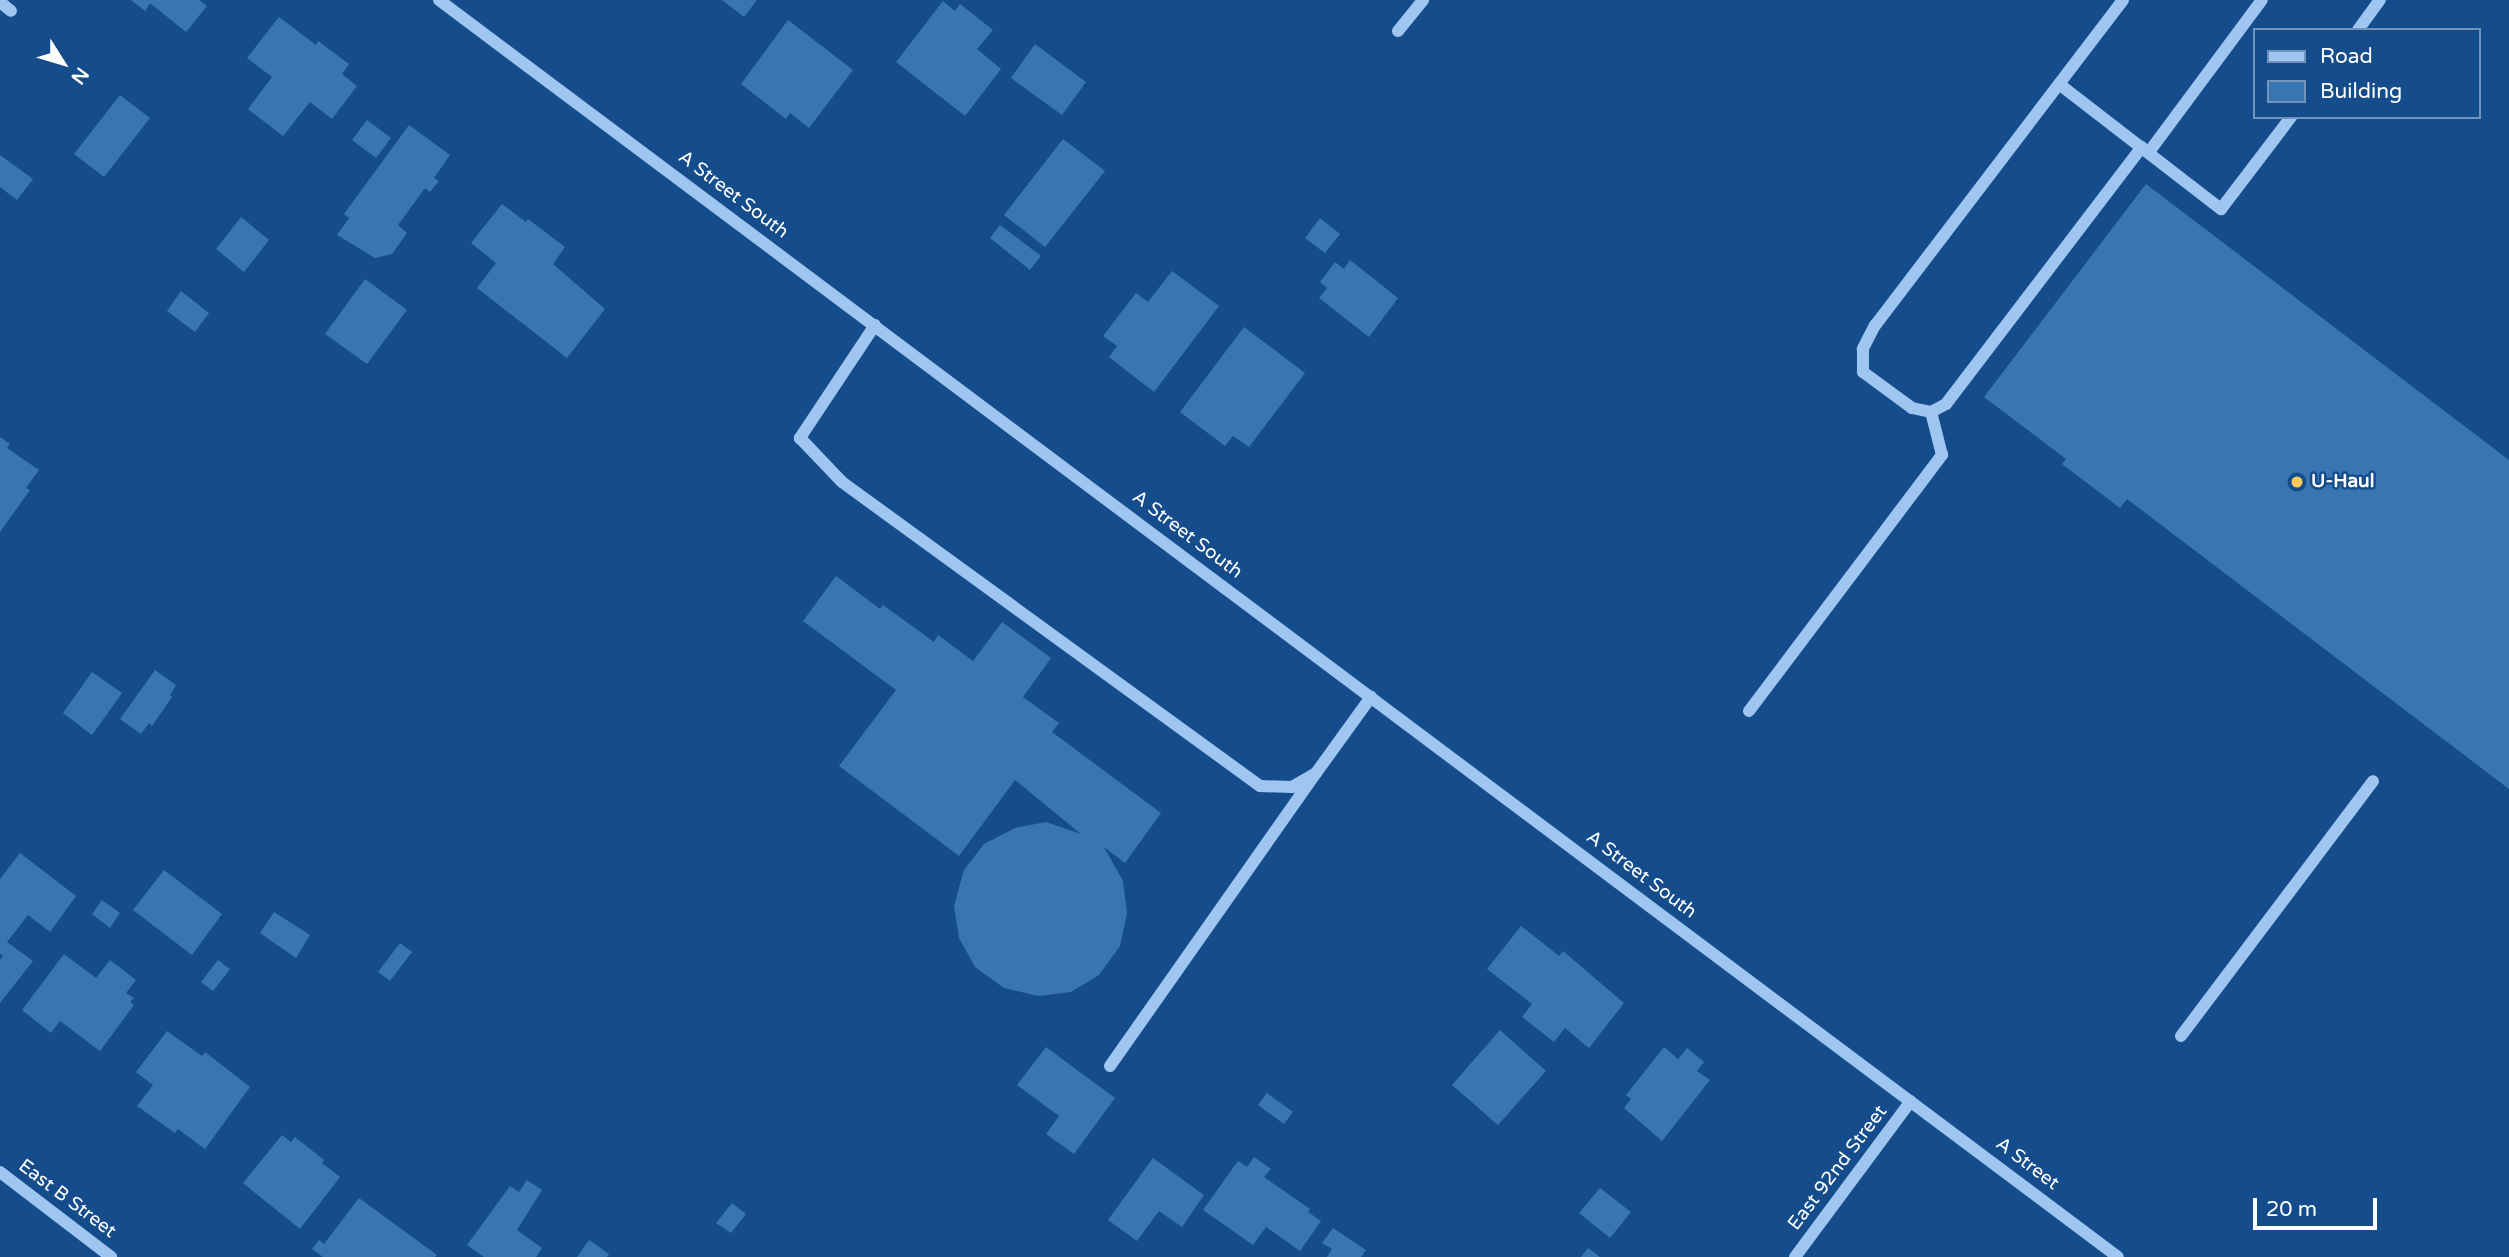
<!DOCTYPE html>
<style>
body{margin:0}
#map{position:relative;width:2509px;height:1257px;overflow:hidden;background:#154d8c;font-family:"Varela Round",sans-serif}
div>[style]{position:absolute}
.building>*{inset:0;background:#3974b3}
.minor>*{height:12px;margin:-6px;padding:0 6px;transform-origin:6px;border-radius:6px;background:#9ec6f0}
.dots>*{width:19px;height:19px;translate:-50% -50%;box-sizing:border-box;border:4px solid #154d8c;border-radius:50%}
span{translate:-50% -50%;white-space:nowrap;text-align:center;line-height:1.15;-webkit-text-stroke:5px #154d8c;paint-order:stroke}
.street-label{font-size:19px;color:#fff}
.poi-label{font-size:19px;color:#fff;font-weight:700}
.left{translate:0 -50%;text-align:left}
.legend{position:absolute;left:2253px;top:28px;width:228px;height:91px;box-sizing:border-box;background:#154d8c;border:2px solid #7394ba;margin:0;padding:9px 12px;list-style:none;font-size:21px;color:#fff}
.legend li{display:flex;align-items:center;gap:14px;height:35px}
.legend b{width:35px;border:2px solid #7394ba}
.north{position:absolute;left:28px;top:28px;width:70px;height:70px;-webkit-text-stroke:5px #154d8c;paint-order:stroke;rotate:127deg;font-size:19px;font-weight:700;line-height:28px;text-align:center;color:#fff}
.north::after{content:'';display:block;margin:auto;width:24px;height:32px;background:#fff;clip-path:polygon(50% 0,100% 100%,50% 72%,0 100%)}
.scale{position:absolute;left:2253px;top:1198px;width:124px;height:32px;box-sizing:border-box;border:4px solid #fff;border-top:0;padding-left:9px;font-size:21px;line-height:24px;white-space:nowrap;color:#fff;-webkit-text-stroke:5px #154d8c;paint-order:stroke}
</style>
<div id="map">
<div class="building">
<div style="clip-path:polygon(131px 0,199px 0,207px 6px,186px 32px,150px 3px,145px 11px)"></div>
<div style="clip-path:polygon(722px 0,757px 0,744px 17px)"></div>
<div style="clip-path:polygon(943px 1px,955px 11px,960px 4px,993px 30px,977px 49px,1001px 69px,965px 116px,896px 62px)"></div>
<div style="clip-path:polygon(279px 17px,316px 45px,318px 41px,349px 64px,342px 74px,357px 86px,332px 119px,310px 102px,283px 136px,248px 109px,272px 77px,247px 58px)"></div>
<div style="clip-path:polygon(788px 20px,853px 70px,809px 128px,790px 113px,786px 119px,741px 84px)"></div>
<div style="clip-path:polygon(1035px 44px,1086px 82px,1062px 115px,1011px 78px)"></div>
<div style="clip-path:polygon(120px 95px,150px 118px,104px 177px,74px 154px)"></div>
<div style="clip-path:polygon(367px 120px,391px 138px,376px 158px,352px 140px)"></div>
<div style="clip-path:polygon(409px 125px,450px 155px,434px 178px,439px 181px,430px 192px,425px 188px,398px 225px,407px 233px,392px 254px,375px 258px,337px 235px,349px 218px,344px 214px)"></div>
<div style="clip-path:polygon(1063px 139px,1105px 171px,1045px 247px,1004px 215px)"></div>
<div style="clip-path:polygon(0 155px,33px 179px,17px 200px,0 187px)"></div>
<div style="clip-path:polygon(2146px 184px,2509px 460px,2509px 789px,2127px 499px,2120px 508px,2062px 464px,2066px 459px,1984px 397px)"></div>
<div style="clip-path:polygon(502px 204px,526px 222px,528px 219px,565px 247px,553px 264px,605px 309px,567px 358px,477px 288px,496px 263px,471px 243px)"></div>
<div style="clip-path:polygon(241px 217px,269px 240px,244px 272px,216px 249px)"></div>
<div style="clip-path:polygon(1320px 218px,1340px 234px,1325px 253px,1305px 238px)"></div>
<div style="clip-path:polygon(1000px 225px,1041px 256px,1030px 270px,990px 238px)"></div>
<div style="clip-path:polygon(1350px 260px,1398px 298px,1369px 337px,1319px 298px,1327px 288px,1320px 282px,1335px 262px,1344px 269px)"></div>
<div style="clip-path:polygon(1172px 271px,1219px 306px,1154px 392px,1109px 357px,1117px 346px,1103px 336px,1136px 293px,1148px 302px)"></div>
<div style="clip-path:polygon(365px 279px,407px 310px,367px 364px,325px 334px)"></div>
<div style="clip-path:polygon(181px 291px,209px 313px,195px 332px,167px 311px)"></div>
<div style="clip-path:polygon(1244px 327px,1305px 373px,1249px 447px,1233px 436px,1225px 446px,1180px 412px)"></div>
<div style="clip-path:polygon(0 437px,10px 444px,7px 448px,39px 470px,26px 488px,30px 490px,0 532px)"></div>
<div style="clip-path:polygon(836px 576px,880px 609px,883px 605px,934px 642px,938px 635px,973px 661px,1002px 622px,1051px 658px,1023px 697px,1059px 723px,1052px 732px,1161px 813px,1125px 863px,1104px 847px,1123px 881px,1127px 913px,1120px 946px,1099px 975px,1071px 992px,1038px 996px,1004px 988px,975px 967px,959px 938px,954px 906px,964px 870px,984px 844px,1015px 828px,1046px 822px,1081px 834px,1015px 780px,959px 856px,839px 766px,896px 690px,803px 621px)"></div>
<div style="clip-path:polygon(155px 670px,176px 685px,170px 695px,172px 697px,152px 726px,149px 723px,141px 734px,120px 719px)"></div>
<div style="clip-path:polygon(92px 672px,122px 693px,92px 735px,63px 713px)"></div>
<div style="clip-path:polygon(20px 853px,76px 896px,50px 932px,28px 915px,7px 942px,33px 961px,0 1003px,0 960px,3px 956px,0 954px,0 879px)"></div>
<div style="clip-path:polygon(164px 870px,222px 914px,192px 955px,133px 910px)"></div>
<div style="clip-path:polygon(102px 900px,120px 913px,110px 928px,92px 914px)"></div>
<div style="clip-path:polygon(274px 912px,310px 935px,296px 958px,260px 933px)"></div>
<div style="clip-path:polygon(1521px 926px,1559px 956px,1563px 951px,1624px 1003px,1589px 1048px,1565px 1028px,1554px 1042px,1522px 1017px,1532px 1004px,1487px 969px)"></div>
<div style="clip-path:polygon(400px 943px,412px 952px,390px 981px,378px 972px)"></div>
<div style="clip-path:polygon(64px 954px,96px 978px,110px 960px,136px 980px,126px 993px,134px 998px,130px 1002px,134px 1005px,100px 1051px,60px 1021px,51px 1033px,22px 1010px)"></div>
<div style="clip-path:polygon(218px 960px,230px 969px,213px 991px,201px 982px)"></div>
<div style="clip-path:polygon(1500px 1030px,1546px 1071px,1498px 1125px,1452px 1085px)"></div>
<div style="clip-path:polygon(167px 1031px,202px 1056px,205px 1052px,250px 1087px,205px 1149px,178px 1129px,175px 1133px,137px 1106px,153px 1085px,136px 1072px)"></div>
<div style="clip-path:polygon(1046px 1047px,1115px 1098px,1074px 1154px,1046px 1134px,1059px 1116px,1017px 1085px)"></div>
<div style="clip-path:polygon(1664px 1047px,1678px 1059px,1687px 1048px,1704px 1062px,1697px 1071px,1710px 1080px,1662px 1141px,1624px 1108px,1631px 1099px,1626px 1095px)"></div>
<div style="clip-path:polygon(1267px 1093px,1293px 1112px,1284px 1124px,1258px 1105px)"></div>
<div style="clip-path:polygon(282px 1135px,291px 1142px,295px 1137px,324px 1160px,322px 1163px,340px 1177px,300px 1229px,243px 1183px)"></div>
<div style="clip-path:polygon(1254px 1157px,1271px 1169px,1264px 1177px,1310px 1209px,1308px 1212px,1321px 1221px,1300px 1251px,1266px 1227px,1253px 1245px,1203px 1210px,1238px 1161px,1247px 1167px)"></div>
<div style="clip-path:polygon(1153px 1158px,1204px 1195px,1182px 1227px,1159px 1211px,1137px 1241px,1108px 1220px)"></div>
<div style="clip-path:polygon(527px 1180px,542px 1190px,517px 1230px,542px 1248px,536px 1257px,484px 1257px,467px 1245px,510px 1186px,519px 1192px)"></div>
<div style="clip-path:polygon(1600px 1188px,1631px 1212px,1610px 1238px,1579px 1213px)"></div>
<div style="clip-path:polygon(359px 1198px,437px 1255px,435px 1257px,323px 1257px,312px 1249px,319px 1240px,324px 1244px)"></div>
<div style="clip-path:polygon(732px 1203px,746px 1214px,731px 1233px,716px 1223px)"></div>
<div style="clip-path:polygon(1333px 1228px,1366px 1250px,1361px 1257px,1327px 1257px,1332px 1249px,1322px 1243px)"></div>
<div style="clip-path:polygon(589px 1240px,609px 1254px,607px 1257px,577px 1257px)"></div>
<div style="clip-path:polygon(1588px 1248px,1600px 1257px,1581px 1257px)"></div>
</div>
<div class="minor">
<div style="left:439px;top:0;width:2097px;rotate:36.82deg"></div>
<div style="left:2123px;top:0;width:409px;rotate:127.3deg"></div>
<div style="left:1875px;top:325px;width:27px;rotate:117deg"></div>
<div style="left:1863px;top:349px;width:23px;rotate:90deg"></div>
<div style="left:1863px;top:372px;width:61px;rotate:36.3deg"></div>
<div style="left:1912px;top:408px;width:19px;rotate:12deg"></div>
<div style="left:1931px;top:412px;width:17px;rotate:-28deg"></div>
<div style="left:1946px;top:404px;width:323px;rotate:-52.7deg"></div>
<div style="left:0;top:2px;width:14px;rotate:39deg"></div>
<div style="left:2358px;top:30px;width:37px;rotate:-54deg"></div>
<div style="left:1398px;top:31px;width:40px;rotate:-51deg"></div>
<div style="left:2059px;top:84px;width:205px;rotate:37.7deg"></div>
<div style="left:2221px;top:209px;width:116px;rotate:-52.7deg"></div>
<div style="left:2149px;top:152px;width:189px;rotate:-53.4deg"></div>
<div style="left:875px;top:325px;width:136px;rotate:123.6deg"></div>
<div style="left:800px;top:438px;width:61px;rotate:46.3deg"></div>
<div style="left:842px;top:482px;width:517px;rotate:36.03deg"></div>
<div style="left:1260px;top:786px;width:32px;rotate:2deg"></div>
<div style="left:1292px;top:787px;width:28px;rotate:-30deg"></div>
<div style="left:1316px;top:773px;width:94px;rotate:-54.1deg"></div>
<div style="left:1749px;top:711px;width:321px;rotate:-53deg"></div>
<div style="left:1942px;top:455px;width:44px;rotate:-104.3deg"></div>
<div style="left:2181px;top:1036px;width:319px;rotate:-53deg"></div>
<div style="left:1110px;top:1066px;width:355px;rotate:-54.9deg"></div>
<div style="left:0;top:1172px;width:140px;rotate:37.4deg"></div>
<div style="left:1795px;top:1257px;width:194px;rotate:-53.4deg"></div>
</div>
<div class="dots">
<div style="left:2297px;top:482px;background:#ffca5d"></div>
</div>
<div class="street-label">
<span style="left:733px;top:195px;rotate:37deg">A Street South</span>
<span style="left:1187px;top:535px;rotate:37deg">A Street South</span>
<span style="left:1641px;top:875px;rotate:37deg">A Street South</span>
<span style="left:2027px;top:1164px;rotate:37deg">A Street</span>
<span style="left:1838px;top:1168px;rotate:-53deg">East 92nd Street</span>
<span style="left:67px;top:1199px;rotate:37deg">East B Street</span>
</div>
<div class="poi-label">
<span class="left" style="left:2311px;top:482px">U-Haul</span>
</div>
<ul class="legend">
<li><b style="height:9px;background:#9ec6f0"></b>Road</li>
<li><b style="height:19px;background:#3974b3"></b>Building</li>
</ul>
<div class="north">N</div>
<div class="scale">20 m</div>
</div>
